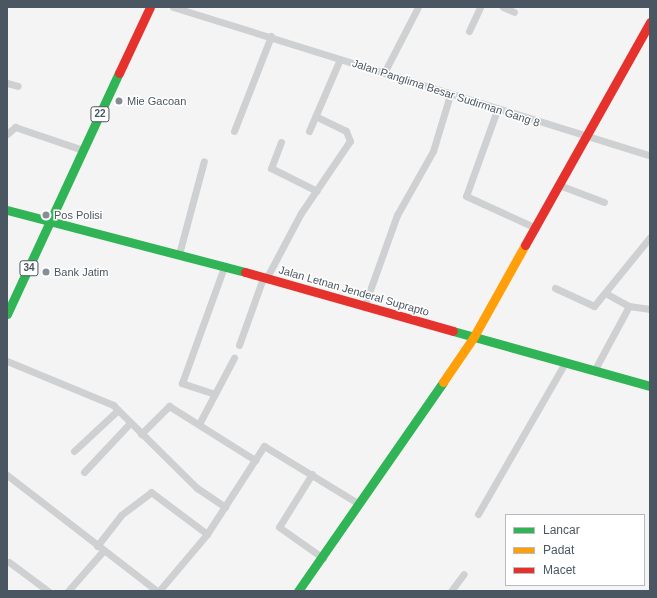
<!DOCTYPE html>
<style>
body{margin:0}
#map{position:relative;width:657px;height:598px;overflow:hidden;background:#f4f4f4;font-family:Helvetica,sans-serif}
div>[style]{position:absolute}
.street>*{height:7px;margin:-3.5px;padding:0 3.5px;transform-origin:3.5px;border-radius:3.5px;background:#ced0d2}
.fast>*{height:9px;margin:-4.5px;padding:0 4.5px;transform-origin:4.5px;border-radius:4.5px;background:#30b455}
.slow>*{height:9px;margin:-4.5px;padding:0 4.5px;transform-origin:4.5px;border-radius:4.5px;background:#ff9f0a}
.jam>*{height:9px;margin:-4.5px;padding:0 4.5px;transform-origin:4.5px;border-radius:4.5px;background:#e5322d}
.dots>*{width:11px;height:11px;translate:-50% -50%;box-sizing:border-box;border:2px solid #fff;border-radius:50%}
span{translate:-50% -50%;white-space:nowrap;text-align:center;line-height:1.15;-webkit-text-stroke:3px #fff;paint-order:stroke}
.shield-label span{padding:1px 3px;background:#fff;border:1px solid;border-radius:3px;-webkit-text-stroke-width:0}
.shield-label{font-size:10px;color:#4a5661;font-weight:700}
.street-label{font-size:11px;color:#4a5661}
.poi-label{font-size:11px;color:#4a5661}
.left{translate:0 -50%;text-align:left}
.frame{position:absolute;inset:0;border:8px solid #4a5661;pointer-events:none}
.legend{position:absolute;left:505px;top:514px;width:140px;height:72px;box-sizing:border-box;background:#fff;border:1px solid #b7bbc0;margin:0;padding:5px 7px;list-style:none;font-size:12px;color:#4a5661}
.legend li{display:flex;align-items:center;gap:8px;height:20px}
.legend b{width:20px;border:1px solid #b7bbc0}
</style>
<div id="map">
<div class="street">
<div style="left:173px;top:7px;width:500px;rotate:17.3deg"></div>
<div style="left:503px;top:7px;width:12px;rotate:24deg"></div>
<div style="left:469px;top:31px;width:26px;rotate:-65deg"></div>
<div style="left:385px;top:71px;width:72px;rotate:-62.7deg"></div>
<div style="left:7px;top:83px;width:11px;rotate:15deg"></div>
<div style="left:497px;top:110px;width:91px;rotate:109.8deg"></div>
<div style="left:466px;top:196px;width:77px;rotate:24.6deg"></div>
<div style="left:234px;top:131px;width:102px;rotate:-68.7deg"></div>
<div style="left:309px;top:131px;width:78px;rotate:-66.7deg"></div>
<div style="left:7px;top:134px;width:11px;rotate:-41deg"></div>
<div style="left:15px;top:127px;width:72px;rotate:18.7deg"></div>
<div style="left:281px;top:142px;width:28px;rotate:111deg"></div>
<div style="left:271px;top:168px;width:51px;rotate:26.6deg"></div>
<div style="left:559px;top:185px;width:48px;rotate:20.7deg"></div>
<div style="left:179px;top:254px;width:96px;rotate:-75deg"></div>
<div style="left:266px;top:279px;width:75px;rotate:-62.1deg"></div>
<div style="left:301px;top:213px;width:87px;rotate:-55.8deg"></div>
<div style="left:350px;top:141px;width:11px;rotate:-112deg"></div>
<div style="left:346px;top:131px;width:34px;rotate:-154deg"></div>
<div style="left:555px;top:288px;width:43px;rotate:24.8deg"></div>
<div style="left:594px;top:306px;width:89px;rotate:-50.9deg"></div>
<div style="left:607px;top:294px;width:25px;rotate:29deg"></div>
<div style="left:364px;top:307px;width:98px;rotate:-70.3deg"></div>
<div style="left:397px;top:215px;width:73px;rotate:-60.6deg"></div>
<div style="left:433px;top:151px;width:59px;rotate:-73.1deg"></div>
<div style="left:239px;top:345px;width:71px;rotate:-70.3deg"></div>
<div style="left:7px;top:361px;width:115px;rotate:22.5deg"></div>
<div style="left:113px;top:405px;width:118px;rotate:44.7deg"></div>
<div style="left:197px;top:488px;width:34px;rotate:34deg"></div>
<div style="left:594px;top:371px;width:74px;rotate:-61.7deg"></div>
<div style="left:629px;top:306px;width:21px;rotate:8deg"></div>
<div style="left:215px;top:394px;width:35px;rotate:-162deg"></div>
<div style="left:182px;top:383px;width:123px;rotate:-70.1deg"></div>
<div style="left:199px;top:424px;width:75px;rotate:-62.1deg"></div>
<div style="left:141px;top:434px;width:40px;rotate:-45deg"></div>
<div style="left:169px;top:406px;width:102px;rotate:32.1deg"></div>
<div style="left:74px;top:451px;width:60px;rotate:-43deg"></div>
<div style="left:84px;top:472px;width:67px;rotate:-46.8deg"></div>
<div style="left:312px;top:474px;width:62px;rotate:121.9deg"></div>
<div style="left:279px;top:527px;width:54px;rotate:35.2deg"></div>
<div style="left:7px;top:475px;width:190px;rotate:37.7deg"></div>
<div style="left:478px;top:514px;width:174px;rotate:-60.1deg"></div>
<div style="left:97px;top:546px;width:39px;rotate:-52deg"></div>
<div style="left:121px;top:515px;width:38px;rotate:-37deg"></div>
<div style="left:151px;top:492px;width:70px;rotate:36.9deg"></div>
<div style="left:9px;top:562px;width:49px;rotate:36.6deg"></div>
<div style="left:68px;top:591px;width:53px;rotate:-48.8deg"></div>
<div style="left:159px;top:591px;width:75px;rotate:-49.9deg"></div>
<div style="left:207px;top:534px;width:105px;rotate:-57.1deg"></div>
<div style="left:264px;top:446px;width:111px;rotate:31.4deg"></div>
<div style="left:451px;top:591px;width:21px;rotate:-53deg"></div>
</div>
<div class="fast">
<div style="left:7px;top:210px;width:246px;rotate:14.6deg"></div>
<div style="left:7px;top:314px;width:266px;rotate:-65.1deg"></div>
<div style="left:453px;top:331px;width:205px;rotate:15.6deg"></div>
<div style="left:298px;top:591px;width:254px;rotate:-55.2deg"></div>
</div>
<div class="slow">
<div style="left:443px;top:382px;width:53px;rotate:-55.7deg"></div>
<div style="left:473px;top:338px;width:107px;rotate:-60.8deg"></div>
</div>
<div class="jam">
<div style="left:119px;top:73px;width:73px;rotate:-64.8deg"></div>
<div style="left:525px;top:245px;width:256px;rotate:-60.7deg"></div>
<div style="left:245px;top:272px;width:216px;rotate:15.8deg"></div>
</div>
<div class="dots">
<div style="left:119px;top:101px;background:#868d94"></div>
<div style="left:46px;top:215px;background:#868d94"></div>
<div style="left:46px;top:272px;background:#868d94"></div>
</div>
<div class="shield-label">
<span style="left:100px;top:114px">22</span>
<span style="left:29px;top:268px">34</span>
</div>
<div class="street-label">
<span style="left:446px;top:93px;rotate:18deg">Jalan Panglima Besar Sudirman Gang 8</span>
<span style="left:354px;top:291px;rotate:16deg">Jalan Letnan Jenderal Suprapto</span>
</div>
<div class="poi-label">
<span class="left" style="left:127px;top:101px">Mie Gacoan</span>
<span class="left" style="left:54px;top:215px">Pos Polisi</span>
<span class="left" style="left:54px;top:272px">Bank Jatim</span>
</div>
<div class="frame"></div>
<ul class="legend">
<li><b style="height:5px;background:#30b455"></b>Lancar</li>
<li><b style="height:5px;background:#ff9f0a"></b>Padat</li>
<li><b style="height:5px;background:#e5322d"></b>Macet</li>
</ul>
</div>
